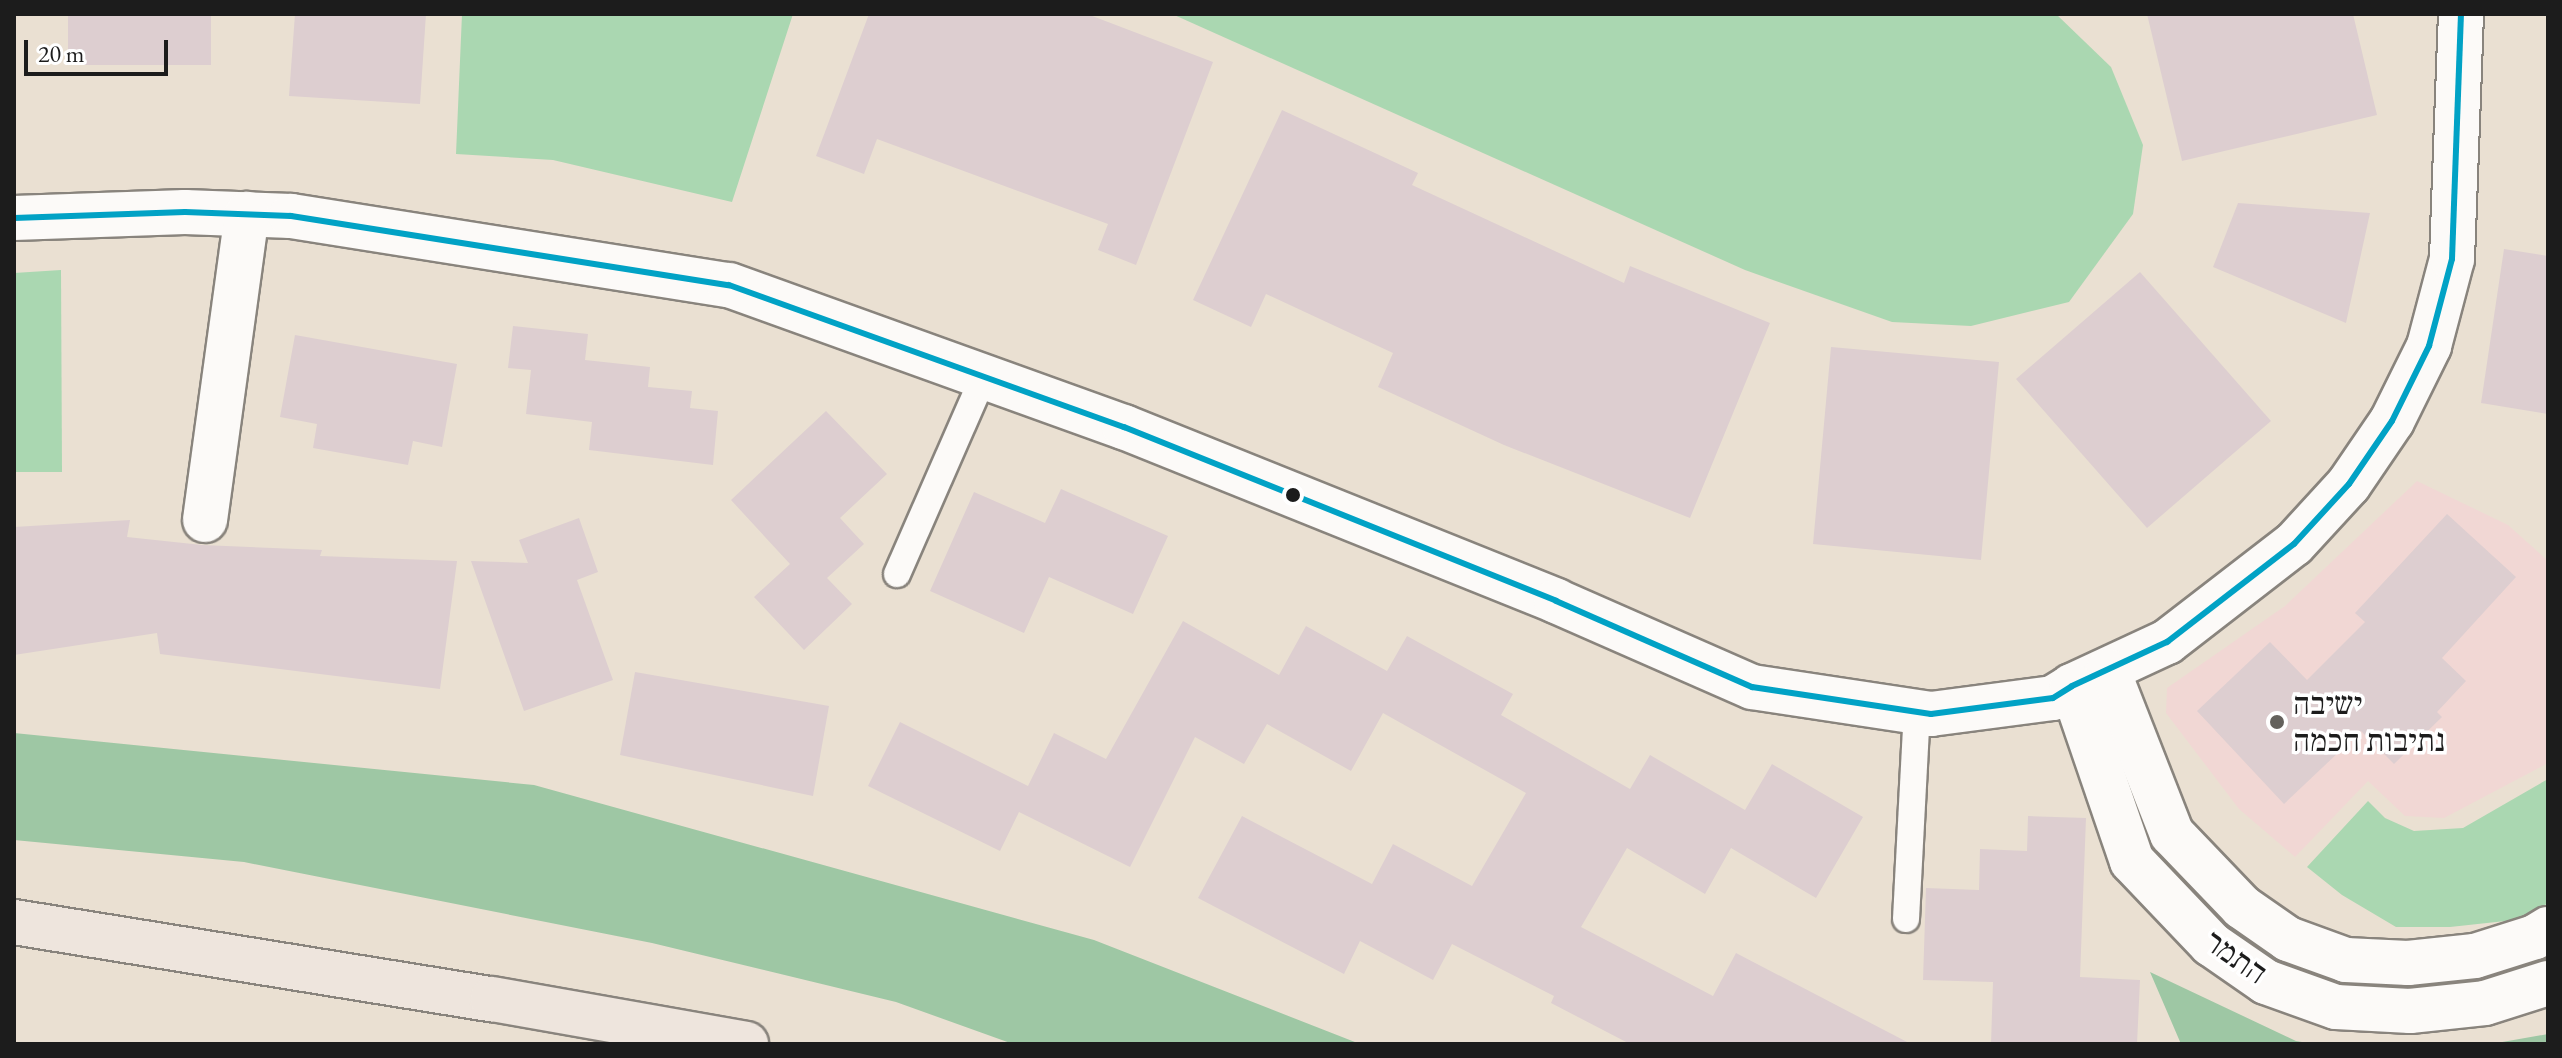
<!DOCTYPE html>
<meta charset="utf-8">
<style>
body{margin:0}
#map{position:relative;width:2562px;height:1058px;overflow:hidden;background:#eae0d2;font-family:"EB Garamond","Frank Ruhl Libre",serif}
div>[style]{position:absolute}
.built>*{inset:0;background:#f1d7d4}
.green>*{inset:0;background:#aad7b1}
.forest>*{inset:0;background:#9ec7a4}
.building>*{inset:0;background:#ddced0}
.roads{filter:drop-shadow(2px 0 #89847d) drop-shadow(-2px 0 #89847d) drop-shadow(0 2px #89847d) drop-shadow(0 -2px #89847d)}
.service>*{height:26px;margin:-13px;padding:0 13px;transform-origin:13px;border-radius:13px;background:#fcfaf8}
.minor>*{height:44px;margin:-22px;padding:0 22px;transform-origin:22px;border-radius:22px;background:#fcfaf8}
.primary>*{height:44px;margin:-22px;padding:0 22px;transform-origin:22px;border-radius:22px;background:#eee5dd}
.bus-1>*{height:6px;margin:-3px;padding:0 3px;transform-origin:3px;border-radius:3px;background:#01a2c5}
.dots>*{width:22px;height:22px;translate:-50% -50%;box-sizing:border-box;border:4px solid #fff;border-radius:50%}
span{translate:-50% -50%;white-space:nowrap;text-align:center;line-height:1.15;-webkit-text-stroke:7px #fff;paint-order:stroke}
.poi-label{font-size:32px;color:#1c1c1c}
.left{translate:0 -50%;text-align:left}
.street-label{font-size:32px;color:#1c1c1c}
.frame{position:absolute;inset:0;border:16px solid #1c1c1c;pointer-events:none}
.scale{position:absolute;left:24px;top:40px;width:144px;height:36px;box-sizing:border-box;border:4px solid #1c1c1c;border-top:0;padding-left:10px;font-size:24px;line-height:28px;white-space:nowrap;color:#1c1c1c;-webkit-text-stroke:6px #fff;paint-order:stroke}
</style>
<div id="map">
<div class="built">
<div style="clip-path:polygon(2417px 481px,2508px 525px,2548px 561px,2548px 763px,2444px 818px,2405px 816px,2368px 781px,2295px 857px,2239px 809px,2166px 713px,2167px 688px,2285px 606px)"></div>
</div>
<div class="green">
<div style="clip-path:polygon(462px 14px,793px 14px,732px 202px,553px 160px,456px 154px)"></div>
<div style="clip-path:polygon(1172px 14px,2056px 14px,2111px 67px,2143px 145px,2133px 214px,2069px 302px,1971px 326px,1892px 322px,1745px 270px)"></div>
<div style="clip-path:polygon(61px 270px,62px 472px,14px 472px,14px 273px)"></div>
<div style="clip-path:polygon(2548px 779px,2548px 903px,2524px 919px,2450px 927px,2396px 927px,2342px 895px,2307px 867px,2368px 801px,2385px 818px,2414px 831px,2463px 828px)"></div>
</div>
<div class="forest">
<div style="clip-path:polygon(14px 733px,534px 785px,1094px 940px,1360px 1044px,1013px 1044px,896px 1002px,652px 943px,244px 862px,14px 840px)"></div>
<div style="clip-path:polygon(2150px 972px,2296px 1041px,2314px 1044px,2181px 1044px)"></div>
<div style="clip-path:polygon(2548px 1034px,2548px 1044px,2491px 1044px)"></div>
</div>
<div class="building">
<div style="clip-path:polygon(68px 14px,211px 14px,211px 65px,68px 65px)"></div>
<div style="clip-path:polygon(295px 14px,426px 14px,420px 104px,289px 96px)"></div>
<div style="clip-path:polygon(869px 14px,1087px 14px,1213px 62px,1136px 265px,1098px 250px,1108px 224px,877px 139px,864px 174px,816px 156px)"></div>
<div style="clip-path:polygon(2147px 14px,2353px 14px,2377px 115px,2182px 161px)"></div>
<div style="clip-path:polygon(1282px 110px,1418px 173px,1412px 185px,1624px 283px,1630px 266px,1770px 323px,1690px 518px,1504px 445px,1378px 387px,1393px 353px,1266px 294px,1251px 327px,1193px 300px)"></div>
<div style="clip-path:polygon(2238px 203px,2370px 213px,2346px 323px,2213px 267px)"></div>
<div style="clip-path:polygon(2504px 249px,2548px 256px,2548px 414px,2481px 403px)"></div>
<div style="clip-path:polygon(2140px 272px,2271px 421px,2147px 528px,2016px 379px)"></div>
<div style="clip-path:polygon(513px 326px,588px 334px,585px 360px,650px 367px,648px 387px,692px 391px,690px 408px,718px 411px,713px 465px,589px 450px,592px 422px,526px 414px,531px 370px,508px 368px)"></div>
<div style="clip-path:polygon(295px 335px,457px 364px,442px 447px,413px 441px,408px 465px,313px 448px,317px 424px,280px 417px)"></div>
<div style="clip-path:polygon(1831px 347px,1999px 362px,1981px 560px,1813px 544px)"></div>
<div style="clip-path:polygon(826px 411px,887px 474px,840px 518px,864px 544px,827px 578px,852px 604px,804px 650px,754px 597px,790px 564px,731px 500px)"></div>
<div style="clip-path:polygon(1061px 489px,1168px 536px,1133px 614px,1049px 577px,1024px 633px,930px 591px,974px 492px,1045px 523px)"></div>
<div style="clip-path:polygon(2447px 514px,2516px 577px,2442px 658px,2466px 681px,2437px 712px,2442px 717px,2394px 764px,2361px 731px,2284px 804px,2197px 711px,2270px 642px,2307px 680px,2365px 622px,2355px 613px)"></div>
<div style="clip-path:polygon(579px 518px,598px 572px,577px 580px,613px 680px,524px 711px,471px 561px,528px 563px,519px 540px)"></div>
<div style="clip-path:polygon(130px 520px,127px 537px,202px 545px,322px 550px,320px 556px,457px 561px,440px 689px,160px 654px,157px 633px,14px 655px,14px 527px)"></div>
<div style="clip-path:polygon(1183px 621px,1279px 675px,1306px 626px,1387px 671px,1407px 636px,1513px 694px,1501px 715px,1630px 789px,1650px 755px,1745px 810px,1772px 764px,1863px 817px,1816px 898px,1731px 848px,1705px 894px,1627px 848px,1581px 927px,1713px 996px,1736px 953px,1911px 1044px,1630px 1044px,1551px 1003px,1554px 996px,1452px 944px,1433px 980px,1360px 941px,1344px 974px,1198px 898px,1242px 816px,1372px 884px,1393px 844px,1472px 886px,1526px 793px,1383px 713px,1351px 771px,1267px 724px,1244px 764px,1195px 737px,1130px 867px,1019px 812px,1000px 851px,868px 786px,900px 722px,1028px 786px,1054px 733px,1106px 759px)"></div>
<div style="clip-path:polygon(635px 672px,829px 706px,813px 796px,620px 755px)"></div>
<div style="clip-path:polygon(2028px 816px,2086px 818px,2080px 977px,2140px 980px,2137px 1044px,1991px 1044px,1993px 982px,1923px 980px,1926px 888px,1979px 890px,1980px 849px,2027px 851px)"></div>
</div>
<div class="roads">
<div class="service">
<div style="left:897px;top:574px;width:216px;rotate:-66.3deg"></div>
<div style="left:1906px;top:919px;width:207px;rotate:-87deg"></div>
</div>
<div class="minor">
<div style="left:14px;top:218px;width:171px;rotate:-2deg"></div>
<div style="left:185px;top:212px;width:106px;rotate:2.2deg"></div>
<div style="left:291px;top:216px;width:443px;rotate:9deg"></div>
<div style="left:729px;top:285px;width:420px;rotate:19.8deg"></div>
<div style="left:1124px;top:427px;width:466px;rotate:21.9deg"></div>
<div style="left:1556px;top:601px;width:214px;rotate:23.7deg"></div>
<div style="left:1752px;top:687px;width:181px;rotate:8.6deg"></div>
<div style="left:1931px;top:714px;width:123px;rotate:-7.5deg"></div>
<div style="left:2053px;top:698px;width:22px;rotate:-32deg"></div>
<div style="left:2072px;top:686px;width:105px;rotate:-24.9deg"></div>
<div style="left:2167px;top:642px;width:160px;rotate:-37.7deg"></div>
<div style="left:2294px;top:544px;width:81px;rotate:-47.5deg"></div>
<div style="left:2349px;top:484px;width:76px;rotate:-55.7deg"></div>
<div style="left:2392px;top:421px;width:84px;rotate:-63.7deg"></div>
<div style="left:2429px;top:346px;width:90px;rotate:-75.2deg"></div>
<div style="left:2452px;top:259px;width:245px;rotate:-87.9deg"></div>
<div style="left:205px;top:520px;width:309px;rotate:-82.2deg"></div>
<div style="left:2108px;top:671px;width:175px;rotate:68.6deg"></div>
<div style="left:2172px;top:834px;width:101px;rotate:46.2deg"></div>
<div style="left:2242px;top:907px;width:56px;rotate:34.8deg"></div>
<div style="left:2288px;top:939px;width:62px;rotate:19.9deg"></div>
<div style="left:2346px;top:960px;width:62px;rotate:2.8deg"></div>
<div style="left:2408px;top:963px;width:67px;rotate:-6deg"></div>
<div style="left:2475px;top:956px;width:63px;rotate:-17.6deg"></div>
<div style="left:2535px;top:937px;width:15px;rotate:-32deg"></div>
<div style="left:2072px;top:686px;width:185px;rotate:71.1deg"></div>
<div style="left:2132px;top:861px;width:115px;rotate:46.4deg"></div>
<div style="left:2211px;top:944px;width:67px;rotate:34.6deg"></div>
<div style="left:2266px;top:982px;width:74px;rotate:19.7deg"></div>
<div style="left:2336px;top:1007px;width:74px;rotate:3.1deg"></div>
<div style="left:2410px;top:1011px;width:75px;rotate:-6.1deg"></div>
<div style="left:2485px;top:1003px;width:66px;rotate:-17.6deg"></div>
</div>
<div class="primary">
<div style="left:14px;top:922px;width:484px;rotate:9.2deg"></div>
<div style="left:492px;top:999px;width:258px;rotate:10deg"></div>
</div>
</div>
<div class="bus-1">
<div style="left:14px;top:218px;width:171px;rotate:-2deg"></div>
<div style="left:185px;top:212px;width:106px;rotate:2.2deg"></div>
<div style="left:291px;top:216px;width:443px;rotate:9deg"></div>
<div style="left:729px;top:285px;width:420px;rotate:19.8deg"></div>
<div style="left:1124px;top:427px;width:466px;rotate:21.9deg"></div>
<div style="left:1556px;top:601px;width:214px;rotate:23.7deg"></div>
<div style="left:1752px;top:687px;width:181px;rotate:8.6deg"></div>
<div style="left:1931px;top:714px;width:123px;rotate:-7.5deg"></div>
<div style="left:2053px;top:698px;width:22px;rotate:-32deg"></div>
<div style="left:2072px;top:686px;width:105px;rotate:-24.9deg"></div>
<div style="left:2167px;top:642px;width:160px;rotate:-37.7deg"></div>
<div style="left:2294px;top:544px;width:81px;rotate:-47.5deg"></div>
<div style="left:2349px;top:484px;width:76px;rotate:-55.7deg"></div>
<div style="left:2392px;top:421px;width:84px;rotate:-63.7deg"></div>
<div style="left:2429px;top:346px;width:90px;rotate:-75.2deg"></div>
<div style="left:2452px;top:259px;width:245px;rotate:-87.9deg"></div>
</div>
<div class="dots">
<div style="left:1293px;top:495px;background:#1c1c1c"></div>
<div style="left:2277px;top:722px;background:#64615c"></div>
</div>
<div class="poi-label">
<span class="left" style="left:2293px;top:722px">ישיבה<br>נתיבות חכמה</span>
</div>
<div class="street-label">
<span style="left:2236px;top:957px;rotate:35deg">התמר</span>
</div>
<div class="frame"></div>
<div class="scale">20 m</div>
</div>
